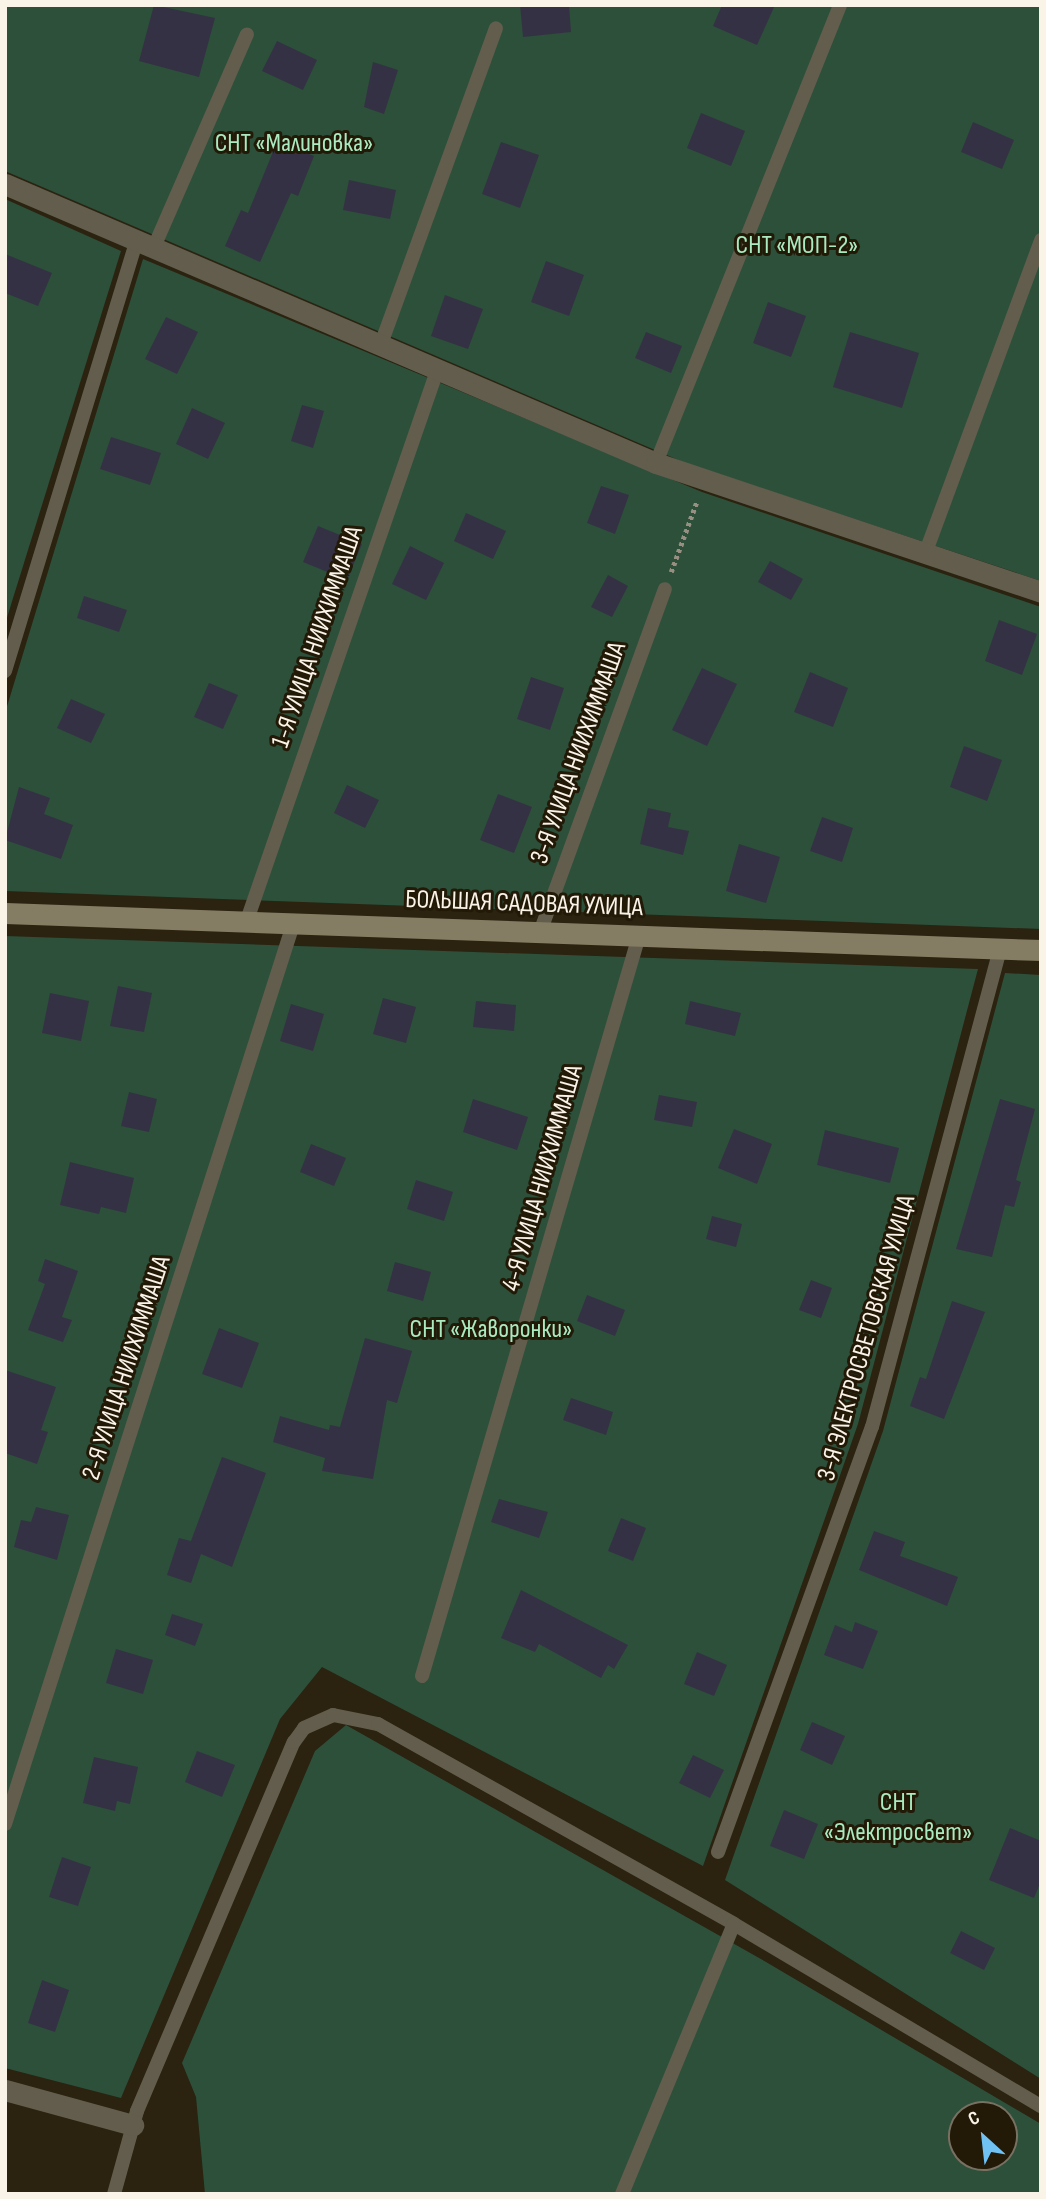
<!DOCTYPE html>
<meta charset="utf-8">
<style>
body{margin:0}
#map{position:relative;width:1046px;height:2199px;overflow:hidden;background:#2b2210;font-family:"Sofia Sans Condensed",sans-serif}
div>[style]{position:absolute}
.green>*{inset:0;background:#2c503a}
.building>*{inset:0;background:#353144}
.path>*{height:4.5px;margin-top:-2.25px;transform-origin:0;background:repeating-linear-gradient(90deg,#978f81 0 3.5px,transparent 0 7px)}
.lane>*{height:14px;margin:-7px;padding:0 7px;transform-origin:7px;border-radius:7px;background:#625d4c}
.street>*{height:21px;margin:-10.5px;padding:0 10.5px;transform-origin:10.5px;border-radius:10.5px;background:#625d4c}
.secondary>*{height:21px;margin:-10.5px;padding:0 10.5px;transform-origin:10.5px;border-radius:10.5px;background:#857d63}
span{translate:-50% -50%;white-space:nowrap;text-align:center;line-height:1.15;-webkit-text-stroke:6px #221907;paint-order:stroke}
.park-label{font-size:26px;color:#a9eac0}
.street-label{font-size:26px;color:#faf3e8}
.frame{position:absolute;inset:0;border:7px solid #faf3e8;pointer-events:none}
.north{position:absolute;left:948px;top:2101px;width:70px;height:70px;box-sizing:border-box;background:#221907;border:2px solid #787061;border-radius:50%;rotate:333deg;font-size:19px;font-weight:700;line-height:28px;text-align:center;color:#faf3e8}
.north::after{content:'';display:block;margin:auto;width:24px;height:32px;background:#70c1f4;clip-path:polygon(50% 0,100% 100%,50% 72%,0 100%)}
</style>
<div id="map">
<div class="green">
<div style="clip-path:polygon(5px 5px,1041px 5px,1041px 581px,683px 462px,5px 171px)"></div>
<div style="clip-path:polygon(5px 199px,121px 251px,5px 624px)"></div>
<div style="clip-path:polygon(143px 259px,702px 492px,1041px 607px,1041px 929px,5px 891px,5px 713px)"></div>
<div style="clip-path:polygon(5px 936px,978px 969px,858px 1424px,703px 1866px,322px 1667px,280px 1719px,121px 2098px,5px 2068px)"></div>
<div style="clip-path:polygon(1005px 973px,1041px 975px,1041px 2079px,725px 1880px,883px 1431px)"></div>
<div style="clip-path:polygon(evenodd,346px 1725px,766px 1962px,1041px 2124px,1041px 2194px,205px 2194px,196px 2097px,182px 2063px,315px 1751px,346px 1725px,962px 2115px,1004px 2115px,1004px 2157px,962px 2157px,962px 2115px)"></div>
</div>
<div class="building">
<div style="clip-path:polygon(154px 5px,215px 18px,199px 77px,139px 61px)"></div>
<div style="clip-path:polygon(520px 5px,569px 5px,571px 32px,523px 37px)"></div>
<div style="clip-path:polygon(722px 5px,775px 5px,757px 45px,713px 26px)"></div>
<div style="clip-path:polygon(277px 41px,317px 60px,303px 90px,262px 71px)"></div>
<div style="clip-path:polygon(373px 62px,398px 70px,384px 114px,364px 107px)"></div>
<div style="clip-path:polygon(701px 113px,745px 131px,731px 166px,687px 148px)"></div>
<div style="clip-path:polygon(973px 122px,1014px 140px,1002px 169px,961px 152px)"></div>
<div style="clip-path:polygon(277px 142px,314px 156px,298px 196px,291px 193px,260px 262px,225px 246px,241px 210px,248px 213px)"></div>
<div style="clip-path:polygon(501px 142px,539px 155px,520px 208px,482px 194px)"></div>
<div style="clip-path:polygon(349px 180px,396px 190px,390px 219px,343px 210px)"></div>
<div style="clip-path:polygon(5px 254px,52px 273px,38px 306px,5px 293px)"></div>
<div style="clip-path:polygon(546px 261px,584px 275px,569px 316px,531px 302px)"></div>
<div style="clip-path:polygon(445px 295px,483px 309px,468px 349px,431px 336px)"></div>
<div style="clip-path:polygon(768px 302px,806px 316px,791px 357px,753px 343px)"></div>
<div style="clip-path:polygon(166px 317px,198px 332px,177px 374px,145px 359px)"></div>
<div style="clip-path:polygon(646px 332px,682px 346px,671px 373px,635px 358px)"></div>
<div style="clip-path:polygon(850px 332px,919px 353px,902px 408px,833px 387px)"></div>
<div style="clip-path:polygon(302px 405px,324px 411px,313px 448px,291px 441px)"></div>
<div style="clip-path:polygon(192px 408px,225px 423px,208px 459px,176px 444px)"></div>
<div style="clip-path:polygon(111px 437px,161px 453px,150px 485px,100px 469px)"></div>
<div style="clip-path:polygon(601px 486px,629px 495px,615px 534px,587px 523px)"></div>
<div style="clip-path:polygon(466px 513px,506px 531px,493px 559px,454px 541px)"></div>
<div style="clip-path:polygon(318px 526px,362px 544px,347px 580px,303px 562px)"></div>
<div style="clip-path:polygon(410px 546px,444px 563px,426px 600px,392px 584px)"></div>
<div style="clip-path:polygon(770px 561px,803px 579px,791px 600px,758px 582px)"></div>
<div style="clip-path:polygon(608px 575px,628px 586px,612px 617px,591px 607px)"></div>
<div style="clip-path:polygon(84px 596px,127px 610px,119px 632px,77px 618px)"></div>
<div style="clip-path:polygon(999px 620px,1037px 634px,1022px 675px,985px 661px)"></div>
<div style="clip-path:polygon(702px 668px,737px 684px,707px 746px,672px 730px)"></div>
<div style="clip-path:polygon(810px 672px,848px 688px,833px 727px,794px 712px)"></div>
<div style="clip-path:polygon(531px 677px,564px 688px,550px 730px,517px 719px)"></div>
<div style="clip-path:polygon(209px 683px,238px 695px,223px 729px,194px 717px)"></div>
<div style="clip-path:polygon(71px 699px,105px 714px,91px 743px,57px 728px)"></div>
<div style="clip-path:polygon(964px 746px,1002px 760px,987px 801px,950px 787px)"></div>
<div style="clip-path:polygon(347px 785px,379px 800px,365px 828px,334px 813px)"></div>
<div style="clip-path:polygon(19px 787px,50px 798px,44px 814px,73px 825px,61px 859px,5px 840px)"></div>
<div style="clip-path:polygon(498px 794px,532px 807px,514px 853px,480px 840px)"></div>
<div style="clip-path:polygon(648px 808px,671px 813px,668px 827px,689px 831px,683px 855px,640px 844px)"></div>
<div style="clip-path:polygon(822px 817px,853px 828px,842px 862px,810px 851px)"></div>
<div style="clip-path:polygon(739px 844px,780px 857px,766px 903px,726px 891px)"></div>
<div style="clip-path:polygon(118px 986px,152px 993px,144px 1032px,110px 1026px)"></div>
<div style="clip-path:polygon(50px 993px,89px 1001px,81px 1041px,42px 1033px)"></div>
<div style="clip-path:polygon(383px 998px,416px 1007px,406px 1043px,373px 1034px)"></div>
<div style="clip-path:polygon(476px 1001px,516px 1005px,514px 1031px,473px 1027px)"></div>
<div style="clip-path:polygon(690px 1001px,741px 1013px,735px 1036px,685px 1024px)"></div>
<div style="clip-path:polygon(291px 1004px,324px 1014px,313px 1051px,280px 1041px)"></div>
<div style="clip-path:polygon(129px 1092px,157px 1099px,149px 1132px,121px 1126px)"></div>
<div style="clip-path:polygon(659px 1095px,697px 1102px,692px 1127px,654px 1120px)"></div>
<div style="clip-path:polygon(473px 1099px,528px 1117px,517px 1150px,463px 1132px)"></div>
<div style="clip-path:polygon(1000px 1099px,1035px 1109px,1016px 1180px,1021px 1182px,1014px 1207px,1005px 1205px,992px 1257px,956px 1249px)"></div>
<div style="clip-path:polygon(734px 1129px,772px 1144px,757px 1184px,718px 1168px)"></div>
<div style="clip-path:polygon(825px 1130px,899px 1148px,890px 1183px,817px 1165px)"></div>
<div style="clip-path:polygon(311px 1144px,346px 1158px,334px 1186px,300px 1172px)"></div>
<div style="clip-path:polygon(70px 1162px,134px 1178px,126px 1213px,101px 1207px,99px 1214px,60px 1205px)"></div>
<div style="clip-path:polygon(416px 1180px,453px 1192px,444px 1221px,407px 1209px)"></div>
<div style="clip-path:polygon(712px 1216px,742px 1224px,736px 1247px,706px 1239px)"></div>
<div style="clip-path:polygon(45px 1259px,78px 1271px,62px 1317px,72px 1320px,63px 1342px,28px 1330px,45px 1284px,38px 1281px)"></div>
<div style="clip-path:polygon(395px 1262px,431px 1272px,423px 1301px,387px 1291px)"></div>
<div style="clip-path:polygon(811px 1280px,832px 1288px,821px 1318px,799px 1310px)"></div>
<div style="clip-path:polygon(587px 1295px,625px 1310px,615px 1336px,577px 1321px)"></div>
<div style="clip-path:polygon(952px 1301px,985px 1312px,944px 1419px,910px 1406px,920px 1377px,926px 1379px)"></div>
<div style="clip-path:polygon(219px 1328px,259px 1343px,242px 1388px,202px 1374px)"></div>
<div style="clip-path:polygon(365px 1338px,412px 1351px,397px 1403px,387px 1400px,373px 1479px,322px 1471px,325px 1458px,273px 1442px,280px 1416px,329px 1430px,330px 1425px,340px 1427px)"></div>
<div style="clip-path:polygon(5px 1370px,56px 1387px,41px 1430px,48px 1432px,37px 1464px,5px 1453px)"></div>
<div style="clip-path:polygon(571px 1398px,613px 1412px,606px 1435px,563px 1420px)"></div>
<div style="clip-path:polygon(222px 1457px,266px 1473px,232px 1567px,201px 1554px,191px 1583px,167px 1575px,179px 1538px,191px 1541px)"></div>
<div style="clip-path:polygon(499px 1499px,548px 1512px,539px 1538px,491px 1522px)"></div>
<div style="clip-path:polygon(36px 1507px,69px 1515px,57px 1560px,14px 1547px,21px 1520px,31px 1522px)"></div>
<div style="clip-path:polygon(621px 1518px,646px 1528px,633px 1561px,608px 1551px)"></div>
<div style="clip-path:polygon(874px 1531px,905px 1542px,900px 1556px,958px 1577px,947px 1606px,859px 1570px)"></div>
<div style="clip-path:polygon(521px 1590px,628px 1645px,614px 1669px,608px 1665px,601px 1678px,539px 1644px,535px 1652px,501px 1638px)"></div>
<div style="clip-path:polygon(172px 1614px,203px 1624px,195px 1646px,165px 1635px)"></div>
<div style="clip-path:polygon(855px 1622px,878px 1631px,863px 1669px,824px 1655px,835px 1625px,852px 1632px)"></div>
<div style="clip-path:polygon(116px 1649px,153px 1660px,143px 1694px,106px 1683px)"></div>
<div style="clip-path:polygon(697px 1652px,727px 1665px,714px 1696px,684px 1684px)"></div>
<div style="clip-path:polygon(812px 1722px,845px 1736px,832px 1765px,800px 1750px)"></div>
<div style="clip-path:polygon(197px 1751px,235px 1765px,222px 1797px,185px 1782px)"></div>
<div style="clip-path:polygon(693px 1755px,724px 1770px,710px 1798px,679px 1783px)"></div>
<div style="clip-path:polygon(94px 1757px,138px 1767px,130px 1804px,117px 1801px,115px 1811px,83px 1803px)"></div>
<div style="clip-path:polygon(784px 1810px,818px 1824px,804px 1859px,770px 1846px)"></div>
<div style="clip-path:polygon(1010px 1828px,1041px 1841px,1041px 1881px,1034px 1898px,989px 1880px)"></div>
<div style="clip-path:polygon(62px 1857px,91px 1867px,78px 1906px,49px 1897px)"></div>
<div style="clip-path:polygon(961px 1931px,995px 1948px,984px 1970px,950px 1953px)"></div>
<div style="clip-path:polygon(42px 1980px,69px 1990px,55px 2032px,28px 2023px)"></div>
</div>
<div class="path">
<div style="left:671px;top:572px;width:76px;rotate:-69.9deg"></div>
</div>
<div class="lane">
<div style="left:154px;top:247px;width:232px;rotate:-66.4deg"></div>
<div style="left:381px;top:344px;width:336px;rotate:-70deg"></div>
<div style="left:656px;top:463px;width:494px;rotate:-68.1deg"></div>
<div style="left:925px;top:554px;width:335px;rotate:-69.7deg"></div>
<div style="left:5px;top:671px;width:451px;rotate:-73deg"></div>
<div style="left:246px;top:923px;width:587px;rotate:-70.92deg"></div>
<div style="left:539px;top:935px;width:368px;rotate:-70deg"></div>
<div style="left:422px;top:1676px;width:771px;rotate:-73.66deg"></div>
<div style="left:5px;top:1824px;width:944px;rotate:-72.24deg"></div>
<div style="left:718px;top:1852px;width:452px;rotate:-70.1deg"></div>
<div style="left:872px;top:1427px;width:495px;rotate:-75deg"></div>
<div style="left:114px;top:2194px;width:86px;rotate:-74.5deg"></div>
<div style="left:137px;top:2111px;width:401px;rotate:-67deg"></div>
<div style="left:294px;top:1742px;width:17px;rotate:-54deg"></div>
<div style="left:304px;top:1728px;width:32px;rotate:-24deg"></div>
<div style="left:333px;top:1715px;width:46px;rotate:11.3deg"></div>
<div style="left:378px;top:1724px;width:408px;rotate:29.3deg"></div>
<div style="left:734px;top:1924px;width:357px;rotate:30.7deg"></div>
<div style="left:622px;top:2194px;width:292px;rotate:-67.5deg"></div>
</div>
<div class="street">
<div style="left:5px;top:184px;width:708px;rotate:23.2deg"></div>
<div style="left:656px;top:463px;width:406px;rotate:18.5deg"></div>
<div style="left:5px;top:2090px;width:133px;rotate:15.3deg"></div>
</div>
<div class="secondary">
<div style="left:5px;top:913px;width:1037px;rotate:2.05deg"></div>
</div>
<div class="park-label">
<span style="left:294px;top:144px">СНТ «Малиновка»</span>
<span style="left:797px;top:246px">СНТ «МОП-2»</span>
<span style="left:491px;top:1330px">СНТ «Жаворонки»</span>
<span style="left:898px;top:1818px">СНТ<br>«Электросвет»</span>
</div>
<div class="street-label">
<span style="left:318px;top:637px;rotate:-71deg">1-Я УЛИЦА НИИХИММАША</span>
<span style="left:579px;top:753px;rotate:-70deg">3-Я УЛИЦА НИИХИММАША</span>
<span style="left:524px;top:904px;rotate:2deg">БОЛЬШАЯ САДОВАЯ УЛИЦА</span>
<span style="left:543px;top:1178px;rotate:-74deg">4-Я УЛИЦА НИИХИММАША</span>
<span style="left:867px;top:1338px;rotate:-74deg">3-Я ЭЛЕКТРОСВЕТОВСКАЯ УЛИЦА</span>
<span style="left:127px;top:1368px;rotate:-72deg">2-Я УЛИЦА НИИХИММАША</span>
</div>
<div class="frame"></div>
<div class="north">С</div>
</div>
